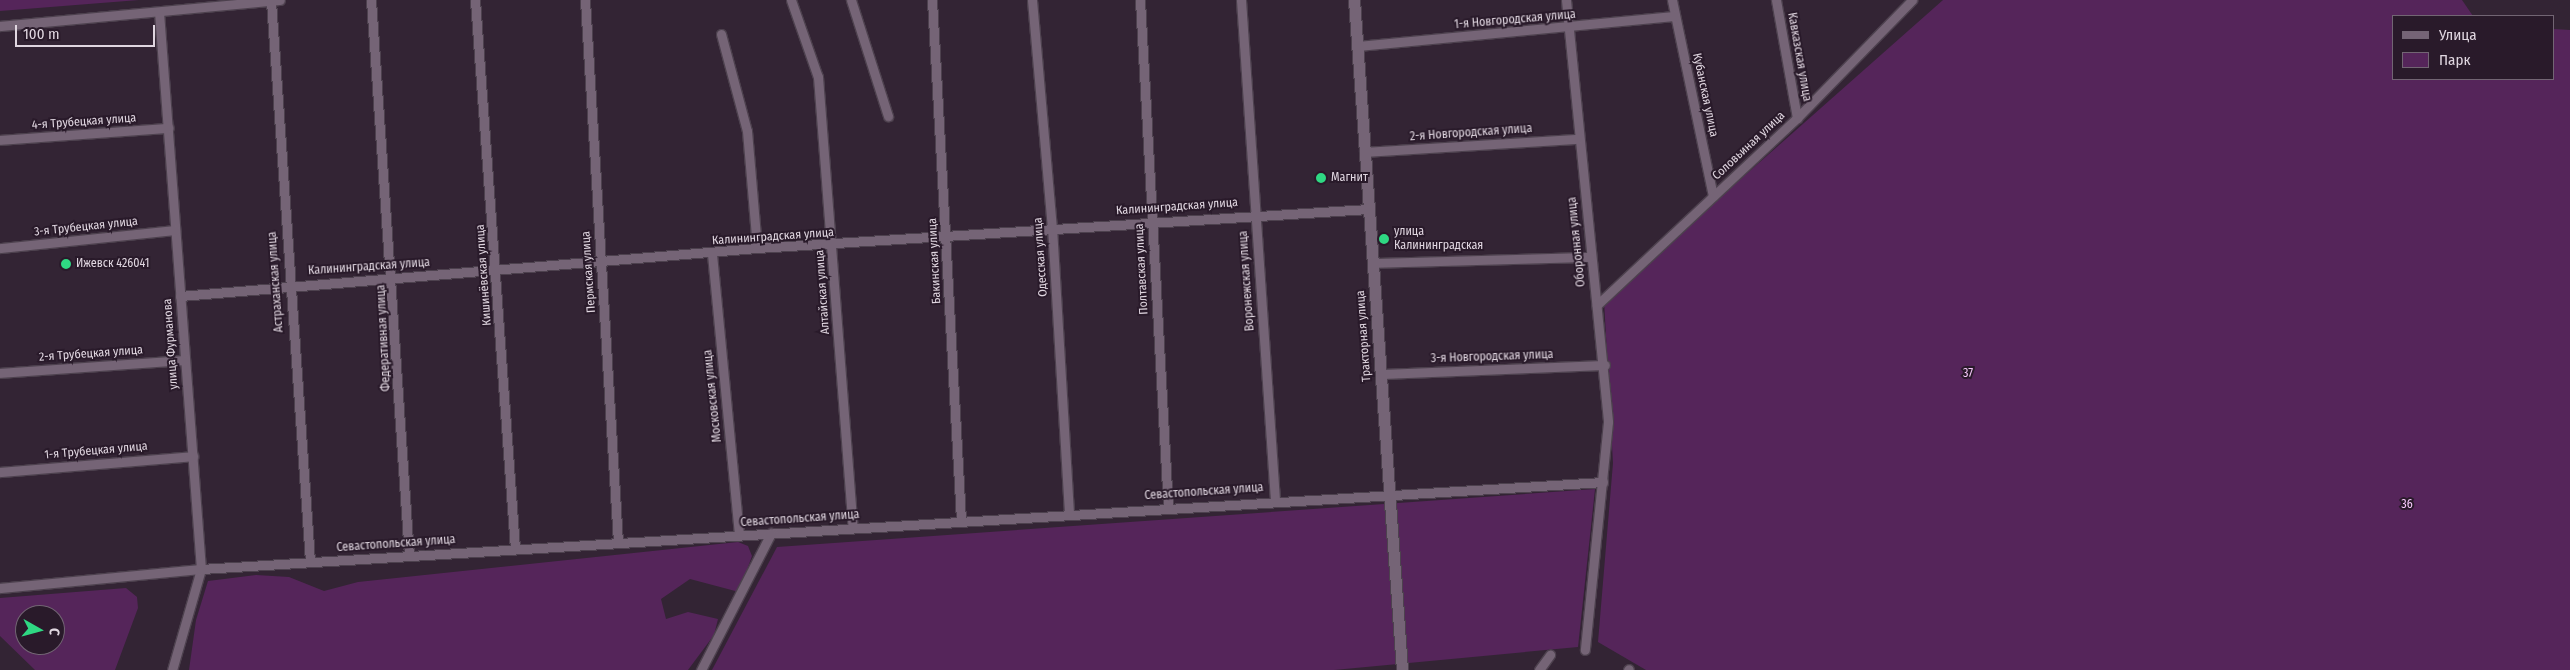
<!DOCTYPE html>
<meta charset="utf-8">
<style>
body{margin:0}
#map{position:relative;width:2570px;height:670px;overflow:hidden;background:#332434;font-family:"Fira Sans Condensed",sans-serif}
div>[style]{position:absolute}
.green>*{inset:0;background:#55255a}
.roads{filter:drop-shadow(1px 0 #4d414e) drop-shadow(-1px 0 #4d414e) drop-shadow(0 1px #4d414e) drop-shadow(0 -1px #4d414e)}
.minor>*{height:9px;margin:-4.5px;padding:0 4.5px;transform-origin:4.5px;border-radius:4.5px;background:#756476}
.tertiary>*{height:11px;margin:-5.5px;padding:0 5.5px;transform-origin:5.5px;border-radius:5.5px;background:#756476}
.dots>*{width:14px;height:14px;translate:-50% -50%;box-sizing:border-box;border:2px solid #291a2a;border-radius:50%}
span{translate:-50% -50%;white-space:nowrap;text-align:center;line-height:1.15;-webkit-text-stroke:4px #291a2a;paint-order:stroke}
.street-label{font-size:12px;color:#e0d6e0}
.poi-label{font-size:12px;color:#e0d6e0}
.left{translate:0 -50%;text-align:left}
.park-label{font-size:12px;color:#f8c9fc}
.legend{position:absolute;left:2392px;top:15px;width:162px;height:65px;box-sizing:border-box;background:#291a2a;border:1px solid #726573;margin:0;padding:6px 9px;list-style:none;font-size:15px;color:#e0d6e0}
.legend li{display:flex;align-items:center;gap:10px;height:25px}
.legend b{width:25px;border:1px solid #726573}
.north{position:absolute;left:15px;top:605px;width:50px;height:50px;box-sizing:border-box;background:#291a2a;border:1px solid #726573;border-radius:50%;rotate:97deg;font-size:14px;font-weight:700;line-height:20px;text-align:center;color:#e0d6e0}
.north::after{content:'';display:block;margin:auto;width:18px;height:22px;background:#2fd883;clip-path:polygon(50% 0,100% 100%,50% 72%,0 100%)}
.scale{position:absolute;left:15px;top:25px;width:140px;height:22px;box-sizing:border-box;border:2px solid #e0d6e0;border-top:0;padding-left:6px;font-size:15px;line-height:18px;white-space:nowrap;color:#e0d6e0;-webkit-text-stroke:4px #291a2a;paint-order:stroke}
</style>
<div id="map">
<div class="green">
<div style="clip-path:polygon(0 0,139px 0,0 11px)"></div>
<div style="clip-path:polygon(1943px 0,2462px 0,2473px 16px,2394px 16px,2394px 79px,2554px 79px,2554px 29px,2570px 30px,2570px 670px,1646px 670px,1598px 642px,1613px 463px,1604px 300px)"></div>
<div style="clip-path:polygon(1595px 489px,1578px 647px,1334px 670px,712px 670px,777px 547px)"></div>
<div style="clip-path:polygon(738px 542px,748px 546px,752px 556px,739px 592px,690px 579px,661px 599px,666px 619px,688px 612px,718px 619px,714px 635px,688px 670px,189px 670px,196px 620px,208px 581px,256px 575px,289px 577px,324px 591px,358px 582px)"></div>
<div style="clip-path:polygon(evenodd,126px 588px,137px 597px,138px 608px,115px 670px,35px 670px,0 636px,0 598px,126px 588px,25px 615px,55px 615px,55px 645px,25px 645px,25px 615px)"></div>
</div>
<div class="roads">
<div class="minor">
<div style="left:371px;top:0;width:557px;rotate:86.09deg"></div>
<div style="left:475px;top:0;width:550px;rotate:85.83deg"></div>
<div style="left:585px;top:0;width:543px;rotate:86.52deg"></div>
<div style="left:791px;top:0;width:82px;rotate:70.7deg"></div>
<div style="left:818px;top:77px;width:451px;rotate:85.6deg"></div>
<div style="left:851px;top:0;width:122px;rotate:72.3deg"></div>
<div style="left:932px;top:0;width:522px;rotate:86.81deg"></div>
<div style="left:1032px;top:0;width:228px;rotate:85deg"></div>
<div style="left:1052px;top:227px;width:288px;rotate:86.6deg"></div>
<div style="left:1140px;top:0;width:508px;rotate:86.84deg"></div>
<div style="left:1241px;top:0;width:501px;rotate:86.11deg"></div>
<div style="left:1566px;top:0;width:424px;rotate:84.3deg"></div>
<div style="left:1608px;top:422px;width:229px;rotate:95.8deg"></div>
<div style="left:1672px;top:0;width:200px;rotate:78.2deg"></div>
<div style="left:1776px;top:0;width:120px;rotate:79.9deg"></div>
<div style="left:271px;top:1px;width:562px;rotate:86.02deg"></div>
<div style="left:159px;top:12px;width:559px;rotate:85.69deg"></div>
<div style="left:201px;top:569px;width:105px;rotate:106deg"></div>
<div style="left:0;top:26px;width:281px;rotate:-5.3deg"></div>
<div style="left:721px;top:34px;width:100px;rotate:75deg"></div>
<div style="left:747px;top:131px;width:117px;rotate:85.1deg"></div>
<div style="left:1357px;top:46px;width:319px;rotate:-5.4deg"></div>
<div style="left:0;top:140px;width:169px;rotate:-4.1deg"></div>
<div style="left:1364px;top:152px;width:215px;rotate:-3.5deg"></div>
<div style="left:0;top:248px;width:176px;rotate:-5.9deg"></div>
<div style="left:712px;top:254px;width:282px;rotate:84.5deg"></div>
<div style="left:1372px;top:263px;width:218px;rotate:-1.6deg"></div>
<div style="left:180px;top:296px;width:579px;rotate:-4.76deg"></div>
<div style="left:757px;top:248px;width:612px;rotate:-3.65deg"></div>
<div style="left:1597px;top:305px;width:274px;rotate:-43.1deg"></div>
<div style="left:1797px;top:118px;width:165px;rotate:-45.7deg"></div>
<div style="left:0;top:373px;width:184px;rotate:-4deg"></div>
<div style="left:1381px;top:374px;width:224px;rotate:-2.3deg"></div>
<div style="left:0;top:472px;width:194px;rotate:-4.7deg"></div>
<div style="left:0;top:588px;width:202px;rotate:-5.4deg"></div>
<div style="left:201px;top:569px;width:1405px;rotate:-3.55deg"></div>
<div style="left:701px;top:670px;width:154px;rotate:-62.9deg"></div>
<div style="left:1539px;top:670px;width:19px;rotate:-54deg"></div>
<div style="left:1628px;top:670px;width:1px;rotate:-45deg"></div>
</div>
<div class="tertiary">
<div style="left:1354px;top:0;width:672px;rotate:85.9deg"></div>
</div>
</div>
<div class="dots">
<div style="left:1321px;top:178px;background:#2fd883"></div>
<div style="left:1384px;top:239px;background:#2fd883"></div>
<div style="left:66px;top:264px;background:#2fd883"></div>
</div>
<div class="street-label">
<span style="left:1515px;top:20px;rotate:-5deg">1-я Новгородская улица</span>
<span style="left:1799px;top:57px;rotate:80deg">Кавказская улица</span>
<span style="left:1705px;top:95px;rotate:78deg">Кубанская улица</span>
<span style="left:84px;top:122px;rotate:-4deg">4-я Трубецкая улица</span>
<span style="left:1471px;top:133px;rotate:-4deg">2-я Новгородская улица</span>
<span style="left:1749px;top:146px;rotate:-43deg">Соловьиная улица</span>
<span style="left:1177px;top:207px;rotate:-4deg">Калининградская улица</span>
<span style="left:86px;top:227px;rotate:-6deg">3-я Трубецкая улица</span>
<span style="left:773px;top:237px;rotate:-4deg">Калининградская улица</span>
<span style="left:1577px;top:242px;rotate:-96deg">Оборонная улица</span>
<span style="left:1041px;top:257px;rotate:-94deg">Одесская улица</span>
<span style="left:935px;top:261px;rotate:-93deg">Бакинская улица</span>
<span style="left:369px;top:267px;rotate:-4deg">Калининградская улица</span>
<span style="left:1142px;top:269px;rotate:-93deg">Полтавская улица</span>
<span style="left:589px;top:272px;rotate:-94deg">Пермская улица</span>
<span style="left:484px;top:275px;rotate:-94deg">Кишинёвская улица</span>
<span style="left:1247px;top:281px;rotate:-94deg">Воронежская улица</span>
<span style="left:276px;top:282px;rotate:-94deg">Астраханская улица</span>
<span style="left:823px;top:292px;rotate:-94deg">Алтайская улица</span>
<span style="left:1364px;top:336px;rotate:-94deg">Тракторная улица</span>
<span style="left:384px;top:338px;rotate:-93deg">Федеративная улица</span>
<span style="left:171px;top:344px;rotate:-94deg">улица Фурманова</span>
<span style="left:91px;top:354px;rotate:-4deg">2-я Трубецкая улица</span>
<span style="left:1492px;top:357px;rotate:-2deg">3-я Новгородская улица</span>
<span style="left:713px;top:396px;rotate:-96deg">Московская улица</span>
<span style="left:96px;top:451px;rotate:-5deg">1-я Трубецкая улица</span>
<span style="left:1204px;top:492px;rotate:-4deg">Севастопольская улица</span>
<span style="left:800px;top:519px;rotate:-4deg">Севастопольская улица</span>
<span style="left:396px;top:544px;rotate:-4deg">Севастопольская улица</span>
</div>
<div class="poi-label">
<span class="left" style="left:1331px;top:178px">Магнит</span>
<span class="left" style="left:1394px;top:239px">улица<br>Калининградская</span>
<span class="left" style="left:76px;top:264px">Ижевск 426041</span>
</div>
<div class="park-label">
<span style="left:1968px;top:374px">37</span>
<span style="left:2407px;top:505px">36</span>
</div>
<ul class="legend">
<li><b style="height:6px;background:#756476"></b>Улица</li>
<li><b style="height:14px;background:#55255a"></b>Парк</li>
</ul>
<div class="north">С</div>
<div class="scale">100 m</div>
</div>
